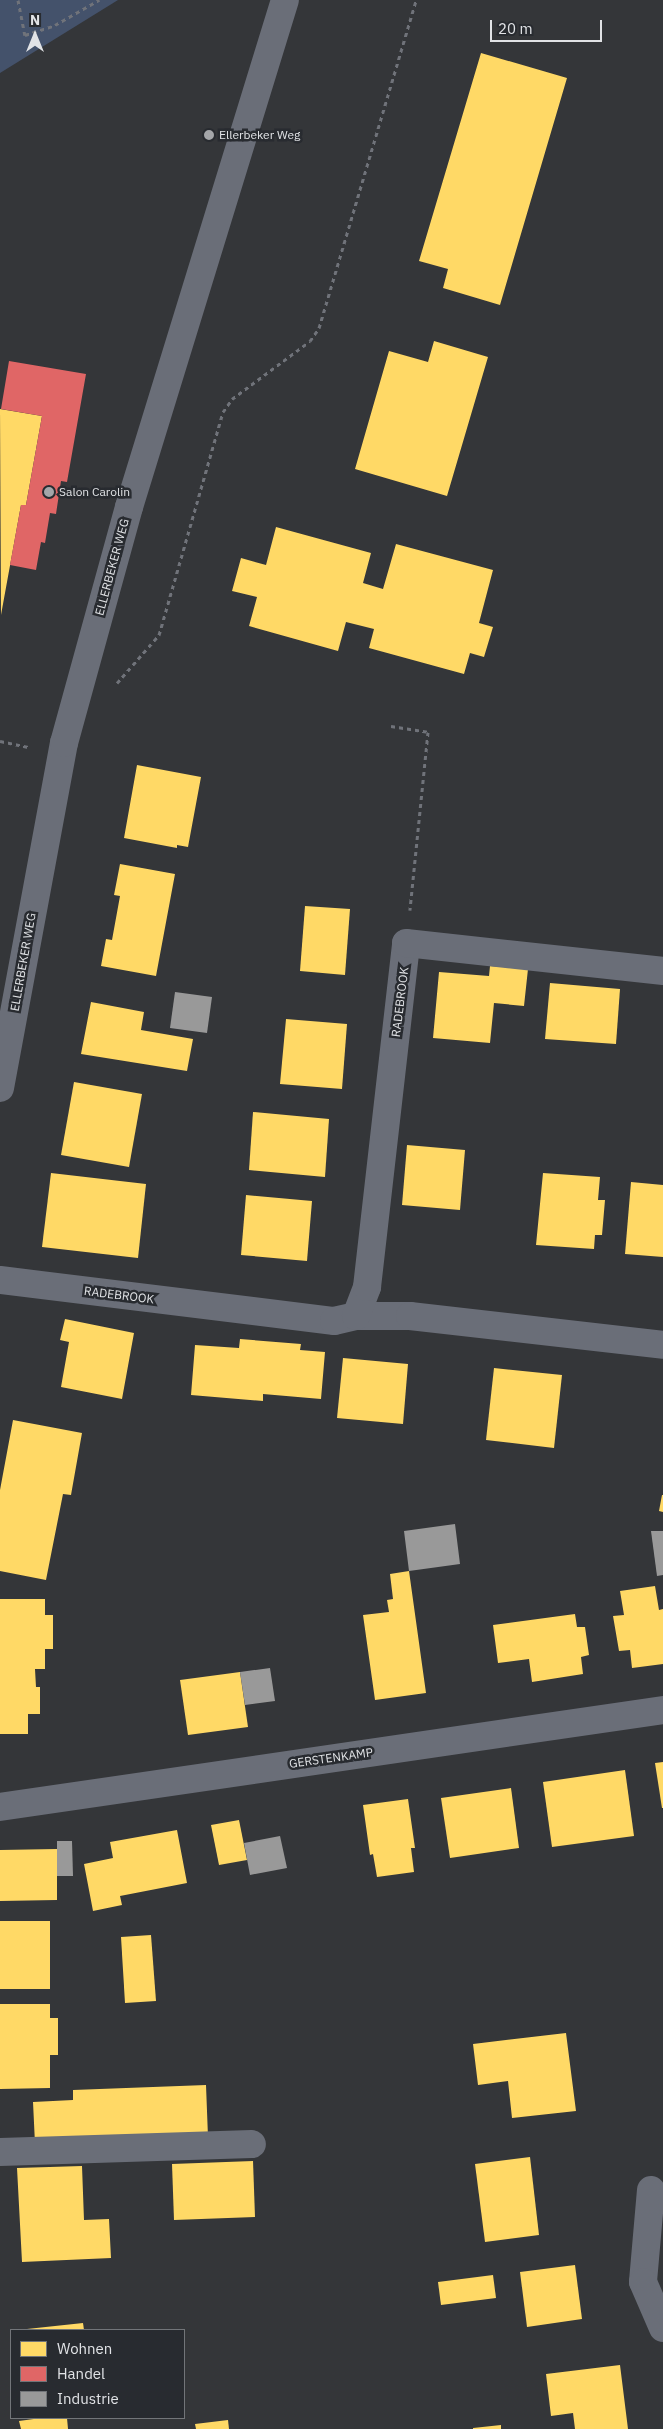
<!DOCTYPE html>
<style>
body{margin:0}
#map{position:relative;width:663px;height:2429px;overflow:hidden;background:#343639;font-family:"IBM Plex Sans",sans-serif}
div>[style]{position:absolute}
.green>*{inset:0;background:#44526b}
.homes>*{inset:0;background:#ffd966}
.shops>*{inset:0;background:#e06666}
.industry>*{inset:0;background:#999}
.path>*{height:3px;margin-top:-1.5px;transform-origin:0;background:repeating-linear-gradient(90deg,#70737a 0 4px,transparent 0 8px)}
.minor>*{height:28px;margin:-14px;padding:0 14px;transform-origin:14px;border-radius:14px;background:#6a6e78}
.dots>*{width:14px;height:14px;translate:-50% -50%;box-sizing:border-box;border:2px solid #282b30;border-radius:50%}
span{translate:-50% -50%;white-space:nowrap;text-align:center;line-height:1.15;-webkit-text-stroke:5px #282b30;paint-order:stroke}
.poi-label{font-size:12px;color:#e1e3e6}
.left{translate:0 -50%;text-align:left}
.street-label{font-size:12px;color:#e1e3e6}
.legend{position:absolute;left:10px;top:2329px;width:175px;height:90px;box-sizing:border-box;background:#282b30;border:1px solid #727579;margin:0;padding:6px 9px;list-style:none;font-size:15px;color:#e1e3e6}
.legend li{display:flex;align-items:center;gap:10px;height:25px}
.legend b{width:25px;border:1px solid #727579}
.north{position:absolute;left:10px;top:10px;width:50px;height:50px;-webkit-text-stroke:4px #282b30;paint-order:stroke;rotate:0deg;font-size:14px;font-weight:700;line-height:20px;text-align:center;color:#e1e3e6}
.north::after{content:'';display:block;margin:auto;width:18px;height:22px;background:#e1e3e6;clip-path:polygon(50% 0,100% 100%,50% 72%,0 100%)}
.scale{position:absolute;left:490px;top:20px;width:112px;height:22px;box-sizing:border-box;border:2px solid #e1e3e6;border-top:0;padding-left:6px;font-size:15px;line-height:18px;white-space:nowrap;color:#e1e3e6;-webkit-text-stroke:4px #282b30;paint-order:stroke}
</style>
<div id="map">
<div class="green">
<div style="clip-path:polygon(0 0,118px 0,0 73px)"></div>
</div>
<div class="homes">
<div style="clip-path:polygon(481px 53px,567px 78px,500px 305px,443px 288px,448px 269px,419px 261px)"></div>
<div style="clip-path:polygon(434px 341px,488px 357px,447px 496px,355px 469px,389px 351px,428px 362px)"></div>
<div style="clip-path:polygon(0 409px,42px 416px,26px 505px,21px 505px,1px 615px)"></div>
<div style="clip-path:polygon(276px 527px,371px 553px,363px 583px,383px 589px,396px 544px,493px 570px,479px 623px,493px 627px,484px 657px,470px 653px,464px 674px,369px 648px,374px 629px,346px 622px,338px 651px,249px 626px,257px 597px,232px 591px,241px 558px,266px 565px)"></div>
<div style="clip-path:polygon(137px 765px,201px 777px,188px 847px,177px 845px,177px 848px,124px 838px)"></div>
<div style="clip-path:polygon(120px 864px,175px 874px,156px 976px,101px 966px,106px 939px,112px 940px,120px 896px,114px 895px)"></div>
<div style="clip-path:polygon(305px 906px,350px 909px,345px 975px,300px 971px)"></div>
<div style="clip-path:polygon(490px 966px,528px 969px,524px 1006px,494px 1003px,490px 1043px,433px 1038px,439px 972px,489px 976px)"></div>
<div style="clip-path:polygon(550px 983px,620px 989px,616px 1044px,545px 1039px)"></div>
<div style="clip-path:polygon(91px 1002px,144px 1012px,141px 1030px,193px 1039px,187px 1071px,81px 1054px)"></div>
<div style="clip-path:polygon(286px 1019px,347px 1024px,342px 1089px,280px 1084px)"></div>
<div style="clip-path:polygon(74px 1082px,142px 1094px,129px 1167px,61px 1155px)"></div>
<div style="clip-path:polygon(253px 1112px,329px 1119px,325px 1177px,249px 1170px)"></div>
<div style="clip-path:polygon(407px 1145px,465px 1150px,460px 1210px,402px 1205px)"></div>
<div style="clip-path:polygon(51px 1173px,146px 1184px,138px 1258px,42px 1247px)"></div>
<div style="clip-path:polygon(543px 1173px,600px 1177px,598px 1200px,605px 1200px,602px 1235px,595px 1235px,594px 1249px,536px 1245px)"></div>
<div style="clip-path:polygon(631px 1182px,663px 1185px,663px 1257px,625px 1254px)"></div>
<div style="clip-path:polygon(246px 1195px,312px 1201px,307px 1261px,241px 1255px)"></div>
<div style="clip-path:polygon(65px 1319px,134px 1333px,122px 1399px,61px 1387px,69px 1342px,60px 1340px)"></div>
<div style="clip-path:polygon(240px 1339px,301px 1344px,300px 1350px,325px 1352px,321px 1399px,263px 1394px,263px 1401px,191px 1395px,195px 1345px,239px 1348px)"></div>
<div style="clip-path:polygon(343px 1358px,408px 1364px,403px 1424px,337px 1418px)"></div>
<div style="clip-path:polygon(494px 1368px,562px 1375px,554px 1448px,486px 1440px)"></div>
<div style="clip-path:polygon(13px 1420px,82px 1433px,71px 1495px,63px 1494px,46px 1580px,0 1571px,0 1490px)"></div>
<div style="clip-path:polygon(662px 1495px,663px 1495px,663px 1512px,659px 1511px)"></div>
<div style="clip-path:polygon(409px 1571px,426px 1693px,375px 1700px,363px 1615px,389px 1612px,387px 1600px,393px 1599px,390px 1574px)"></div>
<div style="clip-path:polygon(655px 1586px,659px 1610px,663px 1609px,663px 1664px,632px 1668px,630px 1650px,619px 1651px,613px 1616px,624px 1615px,620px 1591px)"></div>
<div style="clip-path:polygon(0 1599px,45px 1599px,45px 1615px,53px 1615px,53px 1649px,45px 1649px,45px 1669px,35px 1669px,36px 1687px,40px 1687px,40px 1714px,28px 1714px,28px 1734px,0 1734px)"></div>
<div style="clip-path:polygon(575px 1614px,577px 1627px,585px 1627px,589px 1655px,581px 1657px,583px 1674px,532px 1682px,529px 1659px,498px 1663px,493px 1625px)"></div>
<div style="clip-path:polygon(240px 1672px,248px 1727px,188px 1735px,180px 1680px)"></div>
<div style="clip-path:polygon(663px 1762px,663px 1808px,662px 1808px,655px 1763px)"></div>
<div style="clip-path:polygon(625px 1770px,634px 1836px,552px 1847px,543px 1782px)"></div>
<div style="clip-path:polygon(511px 1788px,519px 1848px,450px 1858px,441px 1798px)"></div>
<div style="clip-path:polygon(408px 1799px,415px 1848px,411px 1848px,414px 1872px,377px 1877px,373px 1854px,370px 1855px,363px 1805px)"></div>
<div style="clip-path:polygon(239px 1820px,247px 1860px,219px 1865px,211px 1825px)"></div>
<div style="clip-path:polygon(177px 1830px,187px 1883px,120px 1896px,122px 1905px,93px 1911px,84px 1864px,113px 1858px,110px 1842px)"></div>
<div style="clip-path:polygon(57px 1849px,57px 1900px,0 1901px,0 1850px)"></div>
<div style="clip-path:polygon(0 1921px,50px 1921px,50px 1989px,0 1989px)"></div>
<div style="clip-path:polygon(151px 1935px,156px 2001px,125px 2003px,121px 1937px)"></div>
<div style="clip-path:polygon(0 2004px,50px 2004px,50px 2018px,58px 2018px,58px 2055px,50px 2055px,50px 2088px,0 2089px)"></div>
<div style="clip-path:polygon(566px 2033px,576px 2111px,512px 2118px,508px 2081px,478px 2085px,473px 2044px)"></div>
<div style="clip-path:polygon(206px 2085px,208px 2137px,35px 2144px,33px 2102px,73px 2100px,73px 2090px)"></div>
<div style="clip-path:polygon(530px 2157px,539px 2235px,485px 2242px,475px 2164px)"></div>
<div style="clip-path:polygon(253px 2161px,255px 2217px,174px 2220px,172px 2164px)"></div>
<div style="clip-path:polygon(82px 2166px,84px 2220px,109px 2219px,111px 2258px,22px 2262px,17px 2168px)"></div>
<div style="clip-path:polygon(575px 2265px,582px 2319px,527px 2327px,520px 2272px)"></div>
<div style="clip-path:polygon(493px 2275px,496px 2298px,441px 2305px,438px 2282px)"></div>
<div style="clip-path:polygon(83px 2323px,84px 2330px,27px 2330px,27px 2329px)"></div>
<div style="clip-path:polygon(620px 2365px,628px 2429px,575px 2429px,573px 2413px,551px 2416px,546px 2374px)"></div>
<div style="clip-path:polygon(41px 2418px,67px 2418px,68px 2429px,21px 2429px,19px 2421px)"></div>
<div style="clip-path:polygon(228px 2420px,229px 2429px,196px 2429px,195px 2424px)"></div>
<div style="clip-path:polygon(501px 2425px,501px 2429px,473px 2429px,473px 2428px)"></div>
</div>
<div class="shops">
<div style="clip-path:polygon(9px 361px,86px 374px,67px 482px,61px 481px,56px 514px,50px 513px,45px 543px,41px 542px,36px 570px,10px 565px,21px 505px,26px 505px,42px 416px,1px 409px)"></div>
</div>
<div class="industry">
<div style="clip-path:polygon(175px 992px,212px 997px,207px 1033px,170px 1028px)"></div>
<div style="clip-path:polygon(455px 1524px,460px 1564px,409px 1571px,404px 1531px)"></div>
<div style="clip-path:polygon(651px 1531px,663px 1531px,663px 1575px,657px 1576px)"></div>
<div style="clip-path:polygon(270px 1668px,275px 1701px,245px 1705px,240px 1672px)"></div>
<div style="clip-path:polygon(280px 1836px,287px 1868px,250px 1875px,244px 1843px)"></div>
<div style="clip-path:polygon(57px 1841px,72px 1841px,73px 1876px,57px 1876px)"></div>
</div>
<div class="path">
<div style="left:18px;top:0;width:36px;rotate:79deg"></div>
<div style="left:25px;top:35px;width:32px;rotate:-18deg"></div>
<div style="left:55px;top:25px;width:51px;rotate:-29.6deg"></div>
<div style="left:117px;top:683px;width:64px;rotate:-48.8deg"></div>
<div style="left:159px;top:635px;width:232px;rotate:-74deg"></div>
<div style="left:223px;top:412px;width:16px;rotate:-55deg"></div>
<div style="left:232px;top:399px;width:97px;rotate:-36.6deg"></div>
<div style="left:310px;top:341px;width:16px;rotate:-55deg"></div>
<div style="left:319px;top:328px;width:342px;rotate:-73.5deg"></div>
<div style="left:391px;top:726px;width:37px;rotate:9deg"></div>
<div style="left:428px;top:732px;width:179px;rotate:95.8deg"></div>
<div style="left:0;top:741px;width:30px;rotate:12deg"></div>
</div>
<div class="minor">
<div style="left:0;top:1088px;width:351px;rotate:-79.5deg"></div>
<div style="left:64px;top:743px;width:245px;rotate:-74.6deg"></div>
<div style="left:129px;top:507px;width:530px;rotate:-72.9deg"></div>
<div style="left:0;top:1280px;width:337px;rotate:7deg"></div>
<div style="left:334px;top:1321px;width:23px;rotate:-13deg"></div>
<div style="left:356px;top:1316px;width:54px"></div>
<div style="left:410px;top:1316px;width:255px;rotate:6.5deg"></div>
<div style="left:356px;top:1316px;width:31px;rotate:-69deg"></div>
<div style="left:367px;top:1287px;width:346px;rotate:-83.5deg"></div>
<div style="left:406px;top:943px;width:259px;rotate:6.2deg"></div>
<div style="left:0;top:1807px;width:670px;rotate:-8.32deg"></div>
<div style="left:0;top:2152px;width:252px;rotate:-1.8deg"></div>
<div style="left:651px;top:2190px;width:92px;rotate:95deg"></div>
<div style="left:643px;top:2282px;width:50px;rotate:66.5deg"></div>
</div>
<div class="dots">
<div style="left:209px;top:135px;background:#a4a6a9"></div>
<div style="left:49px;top:492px;background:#a4a6a9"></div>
</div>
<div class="poi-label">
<span class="left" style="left:219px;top:135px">Ellerbeker Weg</span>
<span class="left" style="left:59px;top:492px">Salon Carolin</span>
</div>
<div class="street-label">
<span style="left:112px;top:567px;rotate:-75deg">ELLERBEKER WEG</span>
<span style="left:23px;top:962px;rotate:-80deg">ELLERBEKER WEG</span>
<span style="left:400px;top:1002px;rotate:-83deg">RADEBROOK</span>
<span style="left:119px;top:1295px;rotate:7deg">RADEBROOK</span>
<span style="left:331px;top:1758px;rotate:-8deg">GERSTENKAMP</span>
</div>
<ul class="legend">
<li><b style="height:14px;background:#ffd966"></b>Wohnen</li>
<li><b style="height:14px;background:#e06666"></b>Handel</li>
<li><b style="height:14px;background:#999"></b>Industrie</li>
</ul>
<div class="north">N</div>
<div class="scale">20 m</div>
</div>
